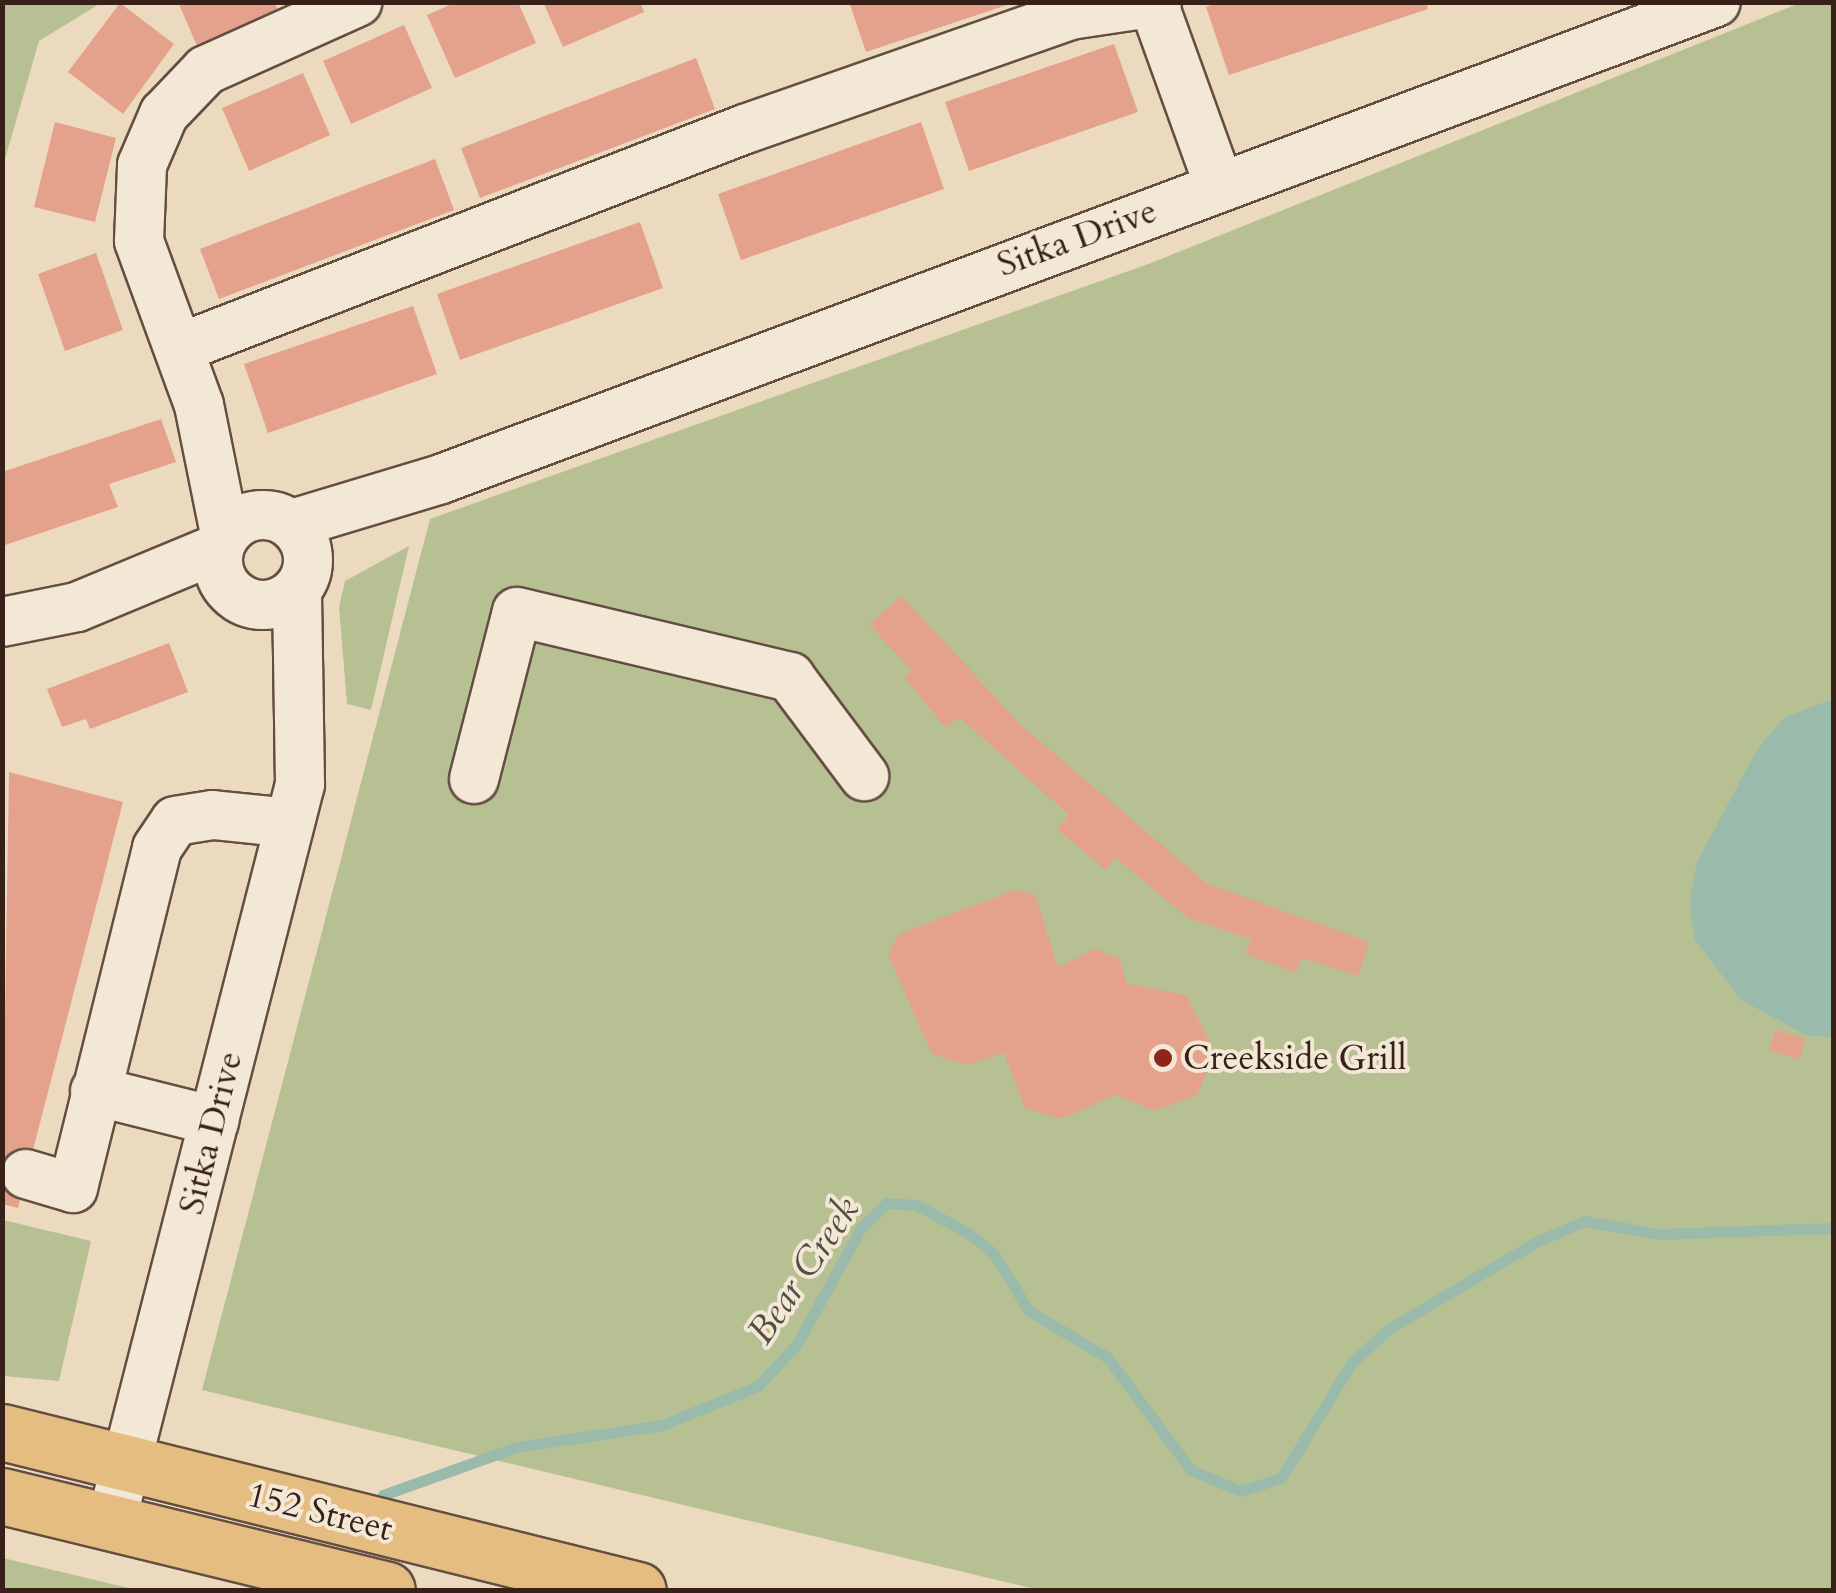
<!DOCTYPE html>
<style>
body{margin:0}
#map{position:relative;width:1836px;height:1593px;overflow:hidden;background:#ecdabf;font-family:Cardo,serif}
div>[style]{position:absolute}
.green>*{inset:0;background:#b7c092}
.water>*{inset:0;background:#9abbac}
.stream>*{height:11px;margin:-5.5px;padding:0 5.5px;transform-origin:5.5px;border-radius:5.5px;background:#9abbac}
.building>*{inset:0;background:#e4a28d}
.roads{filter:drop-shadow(2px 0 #644e42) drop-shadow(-2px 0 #644e42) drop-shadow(0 2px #644e42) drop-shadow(0 -2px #644e42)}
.minor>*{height:48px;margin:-24px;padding:0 24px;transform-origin:24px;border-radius:24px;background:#f3e7d5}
.minor>.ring{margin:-24px;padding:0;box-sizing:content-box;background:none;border:48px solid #f3e7d5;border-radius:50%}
.major>*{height:55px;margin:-27.5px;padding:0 27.5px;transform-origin:27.5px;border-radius:27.5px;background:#e6bd80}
.dots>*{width:28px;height:28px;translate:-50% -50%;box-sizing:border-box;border:5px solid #f3e7d5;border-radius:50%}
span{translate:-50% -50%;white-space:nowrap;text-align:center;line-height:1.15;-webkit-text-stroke:8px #f3e7d5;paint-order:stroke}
.street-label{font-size:35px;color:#362018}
.poi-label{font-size:35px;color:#362018}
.left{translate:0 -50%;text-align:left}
.water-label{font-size:38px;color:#544e44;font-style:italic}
.frame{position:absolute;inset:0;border:5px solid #362018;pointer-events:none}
</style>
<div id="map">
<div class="green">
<div style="clip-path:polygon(3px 2px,101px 3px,39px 41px,3px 166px)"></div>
<div style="clip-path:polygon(1800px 3px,1833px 3px,1833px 1590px,1039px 1590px,202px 1390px,430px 519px,1151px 263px)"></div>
<div style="clip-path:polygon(409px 546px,371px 710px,347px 704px,339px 607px,345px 581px)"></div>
<div style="clip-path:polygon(3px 1220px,91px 1241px,59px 1381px,3px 1376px)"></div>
<div style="clip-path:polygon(3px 1558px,137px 1590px,3px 1590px)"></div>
</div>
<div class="water">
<div style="clip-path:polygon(1833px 699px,1833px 1037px,1808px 1036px,1741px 1000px,1695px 940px,1689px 903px,1697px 862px,1758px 748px,1785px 717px)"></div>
</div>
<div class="stream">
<div style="left:376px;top:1509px;width:16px;rotate:-63deg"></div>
<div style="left:383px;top:1495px;width:142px;rotate:-19.7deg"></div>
<div style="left:517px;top:1447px;width:147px;rotate:-8.6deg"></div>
<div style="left:662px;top:1425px;width:104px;rotate:-22.1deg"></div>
<div style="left:758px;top:1386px;width:57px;rotate:-47.1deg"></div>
<div style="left:797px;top:1344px;width:132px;rotate:-61.1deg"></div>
<div style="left:861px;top:1228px;width:36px;rotate:-44deg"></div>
<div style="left:887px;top:1203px;width:30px;rotate:4deg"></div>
<div style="left:917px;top:1205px;width:60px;rotate:28.7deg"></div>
<div style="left:970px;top:1234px;width:31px;rotate:40deg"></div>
<div style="left:994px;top:1254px;width:67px;rotate:58.4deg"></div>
<div style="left:1029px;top:1311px;width:92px;rotate:30.7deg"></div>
<div style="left:1108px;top:1358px;width:139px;rotate:53.5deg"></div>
<div style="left:1191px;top:1470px;width:54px;rotate:22.8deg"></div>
<div style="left:1241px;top:1491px;width:42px;rotate:-18deg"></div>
<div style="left:1281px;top:1478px;width:134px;rotate:-58.4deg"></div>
<div style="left:1351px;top:1364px;width:50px;rotate:-43.4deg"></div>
<div style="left:1387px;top:1330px;width:173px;rotate:-30.6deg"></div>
<div style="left:1536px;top:1242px;width:52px;rotate:-23.6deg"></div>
<div style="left:1584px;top:1221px;width:76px;rotate:9.8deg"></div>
<div style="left:1659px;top:1234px;width:175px;rotate:-2deg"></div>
</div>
<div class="building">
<div style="clip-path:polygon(178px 2px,274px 2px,278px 10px,197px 46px)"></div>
<div style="clip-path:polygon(457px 2px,518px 2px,536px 43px,455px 78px,427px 15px)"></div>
<div style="clip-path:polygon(543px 2px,640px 2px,644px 12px,563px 47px)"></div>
<div style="clip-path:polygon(849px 2px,1013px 2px,1013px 3px,866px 52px)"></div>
<div style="clip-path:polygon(1219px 2px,1426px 2px,1428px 9px,1229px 75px,1206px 7px)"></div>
<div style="clip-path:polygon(120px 3px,174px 44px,123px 114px,68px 72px)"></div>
<div style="clip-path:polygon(404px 25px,432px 88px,351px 124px,323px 61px)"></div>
<div style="clip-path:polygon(1114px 44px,1138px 112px,969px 171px,945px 102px)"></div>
<div style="clip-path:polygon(696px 58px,715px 109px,480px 198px,461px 148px)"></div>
<div style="clip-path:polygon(303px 73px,330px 135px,249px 171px,222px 108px)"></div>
<div style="clip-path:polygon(55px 122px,116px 138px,95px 222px,34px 207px)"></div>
<div style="clip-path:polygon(921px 122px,944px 189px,741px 260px,718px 194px)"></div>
<div style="clip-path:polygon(435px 159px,454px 210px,219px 299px,200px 249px)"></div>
<div style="clip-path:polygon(640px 222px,663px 288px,460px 360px,437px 294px)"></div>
<div style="clip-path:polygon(96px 253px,123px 330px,65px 351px,38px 274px)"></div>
<div style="clip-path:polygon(413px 306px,437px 374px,268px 433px,244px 364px)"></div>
<div style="clip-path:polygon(161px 419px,176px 462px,109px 484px,118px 507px,2px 546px,2px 472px)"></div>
<div style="clip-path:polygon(902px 596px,1021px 725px,1206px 883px,1369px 942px,1358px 976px,1301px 958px,1296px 973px,1245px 954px,1251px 939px,1188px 918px,1116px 858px,1106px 870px,1057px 829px,1069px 815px,959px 717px,946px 728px,904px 677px,912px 671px,869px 624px)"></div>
<div style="clip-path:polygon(169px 643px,188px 692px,90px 729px,86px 719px,62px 727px,47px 689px)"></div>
<div style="clip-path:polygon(9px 772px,123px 802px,18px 1208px,2px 1204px)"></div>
<div style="clip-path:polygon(1015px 890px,1035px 895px,1058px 967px,1095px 949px,1119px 958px,1127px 984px,1186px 995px,1215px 1052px,1197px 1095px,1154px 1111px,1116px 1095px,1061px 1119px,1025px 1108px,1004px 1053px,968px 1065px,932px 1054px,888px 955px,899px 934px)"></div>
<div style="clip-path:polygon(1775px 1030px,1805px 1038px,1800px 1059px,1769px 1051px)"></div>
</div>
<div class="roads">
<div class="minor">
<div style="left:1154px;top:5px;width:192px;rotate:70.2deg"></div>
<div style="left:180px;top:348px;width:606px;rotate:-21.19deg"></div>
<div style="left:745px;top:129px;width:344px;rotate:-19.3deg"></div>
<div style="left:1070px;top:15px;width:88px;rotate:-8.5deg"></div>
<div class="ring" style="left:218px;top:515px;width:42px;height:42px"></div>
<div style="left:292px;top:524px;width:156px;rotate:-16.8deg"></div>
<div style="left:441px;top:479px;width:1361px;rotate:-20.51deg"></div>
<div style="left:225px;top:534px;width:132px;rotate:-101.4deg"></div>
<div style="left:199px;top:405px;width:175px;rotate:-110.1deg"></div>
<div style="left:139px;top:241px;width:76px;rotate:-87.7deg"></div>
<div style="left:142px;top:165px;width:56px;rotate:-66.7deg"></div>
<div style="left:164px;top:114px;width:61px;rotate:-46.3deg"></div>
<div style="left:206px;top:70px;width:166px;rotate:-24.2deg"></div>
<div style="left:2px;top:622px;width:76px;rotate:-11.3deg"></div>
<div style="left:77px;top:607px;width:154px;rotate:-22.6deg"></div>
<div style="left:474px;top:779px;width:172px;rotate:-75.6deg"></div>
<div style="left:517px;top:612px;width:281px;rotate:13.4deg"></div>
<div style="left:790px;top:677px;width:124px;rotate:53.2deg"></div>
<div style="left:95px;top:1091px;width:123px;rotate:14.1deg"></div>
<div style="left:26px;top:1174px;width:49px;rotate:16.6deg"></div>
<div style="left:73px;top:1188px;width:350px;rotate:-76.1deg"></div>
<div style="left:157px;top:848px;width:32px;rotate:-56deg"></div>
<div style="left:175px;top:821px;width:38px;rotate:-9deg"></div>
<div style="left:213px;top:815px;width:77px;rotate:5.9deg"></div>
<div style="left:111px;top:1523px;width:763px;rotate:-75.65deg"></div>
<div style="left:300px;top:784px;width:194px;rotate:-90.9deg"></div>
</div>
<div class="major">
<div style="left:2px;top:1432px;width:655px;rotate:13.95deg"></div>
<div style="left:2px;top:1496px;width:396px;rotate:13.7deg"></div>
</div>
</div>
<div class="dots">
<div style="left:1163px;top:1058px;background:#8f2418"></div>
</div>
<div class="street-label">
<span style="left:1077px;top:238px;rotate:-20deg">Sitka Drive</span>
<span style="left:211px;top:1133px;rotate:-76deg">Sitka Drive</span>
<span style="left:320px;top:1512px;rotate:14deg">152 Street</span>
</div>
<div class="poi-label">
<span class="left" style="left:1183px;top:1058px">Creekside Grill</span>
</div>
<div class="water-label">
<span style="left:804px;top:1271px;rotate:-56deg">Bear Creek</span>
</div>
<div class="frame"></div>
</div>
